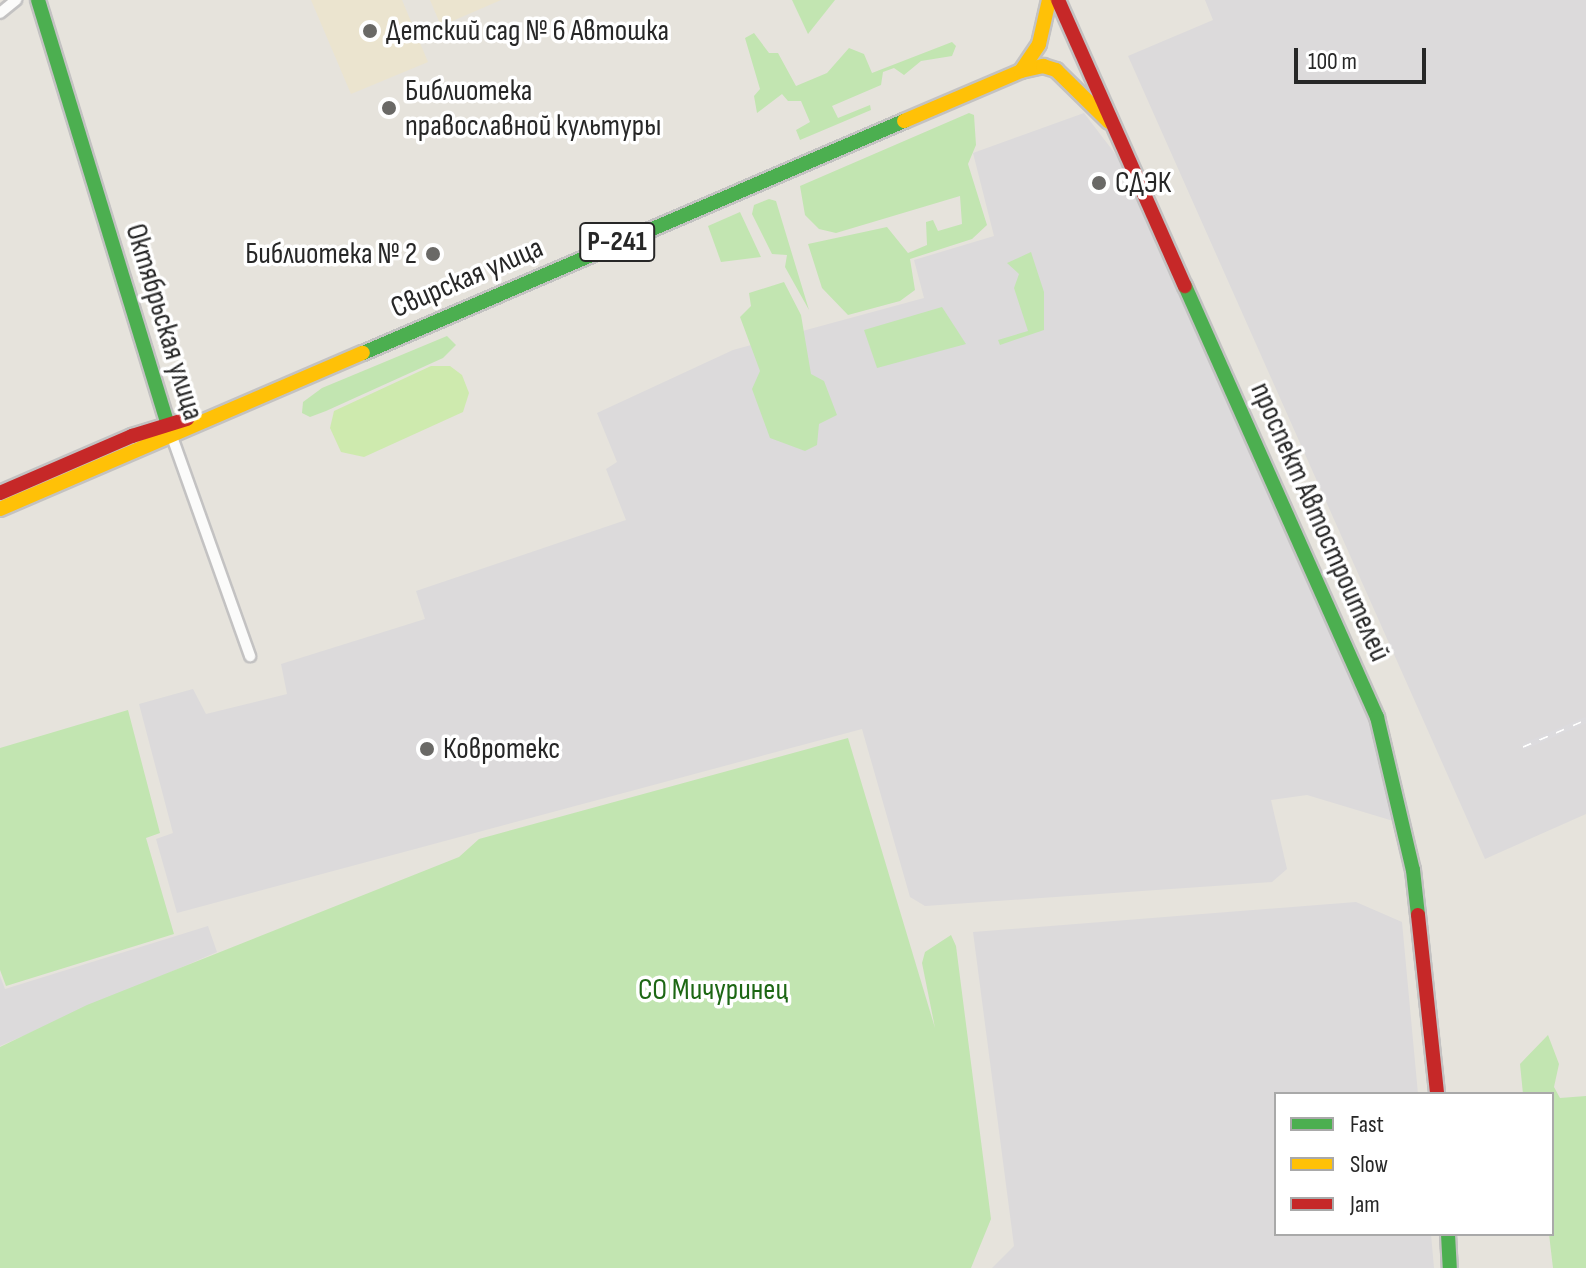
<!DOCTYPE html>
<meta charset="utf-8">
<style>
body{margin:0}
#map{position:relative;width:1586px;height:1268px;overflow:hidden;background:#e6e3dc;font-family:"Sofia Sans Condensed",sans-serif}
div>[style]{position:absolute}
.industrial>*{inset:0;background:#dcdadb}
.education>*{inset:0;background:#ebe4cf}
.green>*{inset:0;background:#c2e5b1}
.pitch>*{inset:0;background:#ceeaae}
.roads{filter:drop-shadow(2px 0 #c3c2c2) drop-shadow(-2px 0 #c3c2c2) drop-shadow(0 2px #c3c2c2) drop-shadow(0 -2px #c3c2c2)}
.street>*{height:10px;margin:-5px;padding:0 5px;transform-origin:5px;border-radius:5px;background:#fbfbfa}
.fast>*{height:14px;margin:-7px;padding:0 7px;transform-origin:7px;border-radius:7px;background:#4caf50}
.slow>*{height:14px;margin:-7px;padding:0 7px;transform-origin:7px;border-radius:7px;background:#ffc107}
.jam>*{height:14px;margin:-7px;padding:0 7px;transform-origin:7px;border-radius:7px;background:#c62828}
.rail>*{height:6px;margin-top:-3px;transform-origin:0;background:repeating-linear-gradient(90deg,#fff 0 9px,#dcdbde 0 18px);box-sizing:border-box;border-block:2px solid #dcdbde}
.dots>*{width:22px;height:22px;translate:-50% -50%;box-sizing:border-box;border:4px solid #fff;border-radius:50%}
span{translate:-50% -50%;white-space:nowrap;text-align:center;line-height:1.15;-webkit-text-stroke:7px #fff;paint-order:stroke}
.shield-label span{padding:2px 6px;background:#fff;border:2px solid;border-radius:6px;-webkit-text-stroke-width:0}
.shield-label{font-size:28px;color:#272727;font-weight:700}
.poi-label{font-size:30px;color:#272727}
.left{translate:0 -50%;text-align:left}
.right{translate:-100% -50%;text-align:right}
.street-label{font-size:30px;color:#272727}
.park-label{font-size:30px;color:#1d6714}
.legend{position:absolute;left:1274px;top:1092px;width:280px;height:144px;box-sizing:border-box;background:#fff;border:2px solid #a9a9a9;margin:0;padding:10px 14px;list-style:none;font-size:24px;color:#272727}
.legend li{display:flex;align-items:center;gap:16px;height:40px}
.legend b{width:40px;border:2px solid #a9a9a9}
.scale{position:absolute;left:1294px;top:48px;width:132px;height:36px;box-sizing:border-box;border:4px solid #272727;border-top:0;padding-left:10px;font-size:24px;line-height:28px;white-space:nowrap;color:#272727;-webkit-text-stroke:6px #fff;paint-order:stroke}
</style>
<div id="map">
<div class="industrial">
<div style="clip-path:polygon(1205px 0,1586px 0,1586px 814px,1485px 859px,1128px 56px,1213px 20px)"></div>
<div style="clip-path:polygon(1084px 113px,1123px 164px,1368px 708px,1400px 823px,1307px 795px,1271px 800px,1287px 869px,1272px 882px,925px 906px,910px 897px,862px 729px,177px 913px,156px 839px,173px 833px,139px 704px,193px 689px,206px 714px,287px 694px,281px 664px,425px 619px,416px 591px,626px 520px,606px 469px,617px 462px,597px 413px,733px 350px,924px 298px,914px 260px,994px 236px,973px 153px)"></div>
<div style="clip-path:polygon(1356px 902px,1402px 922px,1418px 1094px,1276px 1094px,1276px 1234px,1431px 1234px,1434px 1268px,992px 1268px,1014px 1246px,973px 932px)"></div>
<div style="clip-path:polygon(208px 926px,217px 952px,0 1046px,0 976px,5px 989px)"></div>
</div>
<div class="education">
<div style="clip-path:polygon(311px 0,402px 0,428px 62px,351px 94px)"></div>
<div style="clip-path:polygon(430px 0,501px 0,441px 26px)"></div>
</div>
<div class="green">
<div style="clip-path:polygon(792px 0,835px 0,808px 34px)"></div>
<div style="clip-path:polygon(754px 33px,769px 53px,778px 53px,796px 86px,827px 73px,849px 48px,864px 54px,872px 73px,952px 42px,956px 46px,952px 56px,921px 61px,904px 75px,894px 68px,883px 72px,881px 85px,832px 106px,838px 118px,870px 105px,871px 110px,800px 140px,796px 130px,810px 122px,801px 101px,788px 101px,782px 94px,757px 113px,754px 96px,760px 89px,745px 38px)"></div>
<div style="clip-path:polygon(969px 113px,974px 115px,976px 145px,968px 164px,987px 225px,972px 239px,910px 259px,915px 290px,900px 301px,848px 315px,822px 288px,808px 244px,887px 227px,908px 253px,927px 245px,926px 222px,933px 220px,938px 231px,962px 224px,960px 196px,836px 233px,819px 229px,805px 215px,800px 186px)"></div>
<div style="clip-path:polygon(769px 199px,776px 201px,809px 310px,785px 267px,787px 255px,772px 254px,752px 214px,754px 205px)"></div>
<div style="clip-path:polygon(740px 212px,761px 257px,721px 262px,708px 226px)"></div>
<div style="clip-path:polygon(1031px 252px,1044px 292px,1044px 330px,1000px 345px,998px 340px,1028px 331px,1014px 288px,1019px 274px,1007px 263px)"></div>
<div style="clip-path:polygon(784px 282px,801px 315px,811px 374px,824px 381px,837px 415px,819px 424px,817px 445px,805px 451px,770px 438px,752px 389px,760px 371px,740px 317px,751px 306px,749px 293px)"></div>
<div style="clip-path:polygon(942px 307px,966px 344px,877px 368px,864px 330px)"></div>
<div style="clip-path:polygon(447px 336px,456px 345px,443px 358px,326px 411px,310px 417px,302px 413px,303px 402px,322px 388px)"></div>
<div style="clip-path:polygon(128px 710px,160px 833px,146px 838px,174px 934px,6px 986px,0 970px,0 748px)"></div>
<div style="clip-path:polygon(848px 738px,935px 1028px,922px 963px,925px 952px,951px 935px,956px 946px,991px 1219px,971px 1268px,0 1268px,0 1047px,87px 1005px,459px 857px,479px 839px)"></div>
<div style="clip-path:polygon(1548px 1035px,1559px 1064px,1554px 1087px,1560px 1098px,1586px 1096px,1586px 1268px,1553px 1268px,1549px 1234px,1552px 1094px,1523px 1094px,1520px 1064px)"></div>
</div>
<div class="pitch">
<div style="clip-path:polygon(431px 366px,450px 366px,462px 375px,469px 393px,463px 412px,364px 457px,341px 452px,330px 428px,334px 411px)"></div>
</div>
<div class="roads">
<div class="street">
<div style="left:0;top:13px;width:21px;rotate:-39deg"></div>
<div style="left:171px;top:434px;width:236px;rotate:70.4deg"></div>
</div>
<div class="fast">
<div style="left:38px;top:0;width:451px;rotate:73deg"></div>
<div style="left:1185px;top:286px;width:472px;rotate:66deg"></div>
<div style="left:1377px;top:717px;width:157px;rotate:76.8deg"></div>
<div style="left:1413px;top:870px;width:45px;rotate:83.7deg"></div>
<div style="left:363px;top:353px;width:589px;rotate:-23.21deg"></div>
<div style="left:1448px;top:1234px;width:34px;rotate:87deg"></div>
</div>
<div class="slow">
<div style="left:1021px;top:71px;width:23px;rotate:-13deg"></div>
<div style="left:1043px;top:66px;width:14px;rotate:17deg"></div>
<div style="left:1056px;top:70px;width:74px;rotate:44.5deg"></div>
<div style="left:904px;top:121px;width:127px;rotate:-23.1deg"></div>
<div style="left:1021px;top:71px;width:32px;rotate:-56deg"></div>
<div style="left:1039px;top:44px;width:45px;rotate:-77.2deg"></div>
<div style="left:0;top:509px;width:395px;rotate:-23.3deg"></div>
</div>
<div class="jam">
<div style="left:1058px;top:0;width:313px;rotate:66.1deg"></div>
<div style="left:0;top:493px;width:144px;rotate:-23.4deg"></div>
<div style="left:132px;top:436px;width:58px;rotate:-17.2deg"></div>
<div style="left:1418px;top:915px;width:180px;rotate:83.9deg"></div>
</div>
</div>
<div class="rail">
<div style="left:1523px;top:747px;width:69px;rotate:-23.2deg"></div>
</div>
<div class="dots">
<div style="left:370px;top:31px;background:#6a6966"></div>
<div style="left:389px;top:108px;background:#6a6966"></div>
<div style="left:1099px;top:183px;background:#6a6966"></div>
<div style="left:433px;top:254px;background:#6a6966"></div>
<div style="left:427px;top:749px;background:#6a6966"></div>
</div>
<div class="shield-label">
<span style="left:617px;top:242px">Р-241</span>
</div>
<div class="poi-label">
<span class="left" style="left:386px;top:31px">Детский сад № 6 Автошка</span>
<span class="left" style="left:405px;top:108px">Библиотека<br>православной культуры</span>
<span class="left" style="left:1115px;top:183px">СДЭК</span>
<span class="right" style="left:417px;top:254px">Библиотека № 2</span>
<span class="left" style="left:443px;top:749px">Ковротекс</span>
</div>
<div class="street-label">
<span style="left:467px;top:278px;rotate:-23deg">Свирская улица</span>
<span style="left:164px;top:322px;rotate:73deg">Октябрьская улица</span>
<span style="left:1320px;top:522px;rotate:66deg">проспект Автостроителей</span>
</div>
<div class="park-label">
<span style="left:713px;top:990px">СО Мичуринец</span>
</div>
<ul class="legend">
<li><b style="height:10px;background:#4caf50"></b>Fast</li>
<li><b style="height:10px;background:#ffc107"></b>Slow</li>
<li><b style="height:10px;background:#c62828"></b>Jam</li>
</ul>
<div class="scale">100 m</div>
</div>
